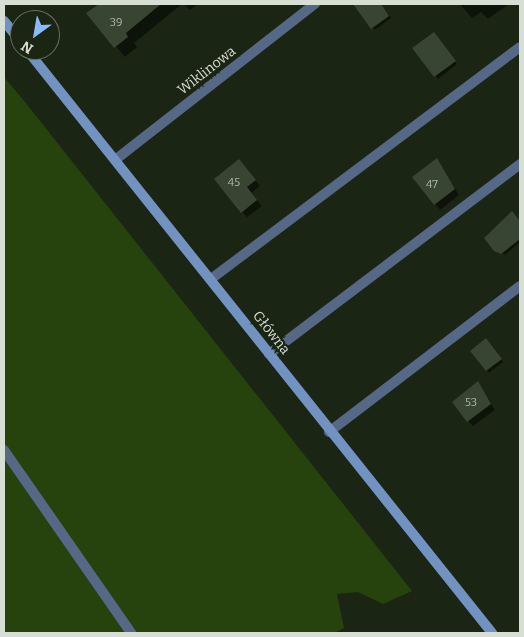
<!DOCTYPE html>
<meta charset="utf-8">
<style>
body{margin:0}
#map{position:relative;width:524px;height:637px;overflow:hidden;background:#1b2514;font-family:Bitter,serif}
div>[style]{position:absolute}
.green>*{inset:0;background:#26430e}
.shadow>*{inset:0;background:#0007}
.building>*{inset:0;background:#394533}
.service>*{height:10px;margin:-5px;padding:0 5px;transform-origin:5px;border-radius:5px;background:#556987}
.minor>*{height:10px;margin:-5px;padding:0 5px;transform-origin:5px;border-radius:5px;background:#556987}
.secondary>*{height:10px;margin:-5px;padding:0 5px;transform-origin:5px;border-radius:5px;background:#7292c2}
span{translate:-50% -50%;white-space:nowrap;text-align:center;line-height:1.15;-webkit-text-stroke:4.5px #1b2514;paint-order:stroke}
.number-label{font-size:11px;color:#b0b8ab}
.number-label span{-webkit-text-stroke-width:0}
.street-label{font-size:14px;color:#d7ded3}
.frame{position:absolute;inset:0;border:5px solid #d7ded3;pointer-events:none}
.north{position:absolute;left:10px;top:10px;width:50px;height:50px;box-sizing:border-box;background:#1b2514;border:1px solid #666f60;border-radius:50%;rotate:212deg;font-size:14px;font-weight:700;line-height:20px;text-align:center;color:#d7ded3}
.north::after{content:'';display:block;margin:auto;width:18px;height:22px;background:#8cb9fc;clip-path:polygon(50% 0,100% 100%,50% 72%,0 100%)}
</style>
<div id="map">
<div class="green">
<div style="clip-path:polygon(4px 77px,25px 102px,412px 591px,383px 604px,358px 592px,337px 594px,344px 628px,334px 633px,4px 633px)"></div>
</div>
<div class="shadow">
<div style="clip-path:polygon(101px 4px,106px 8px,111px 4px,182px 4px,134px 43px,137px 47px,125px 57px,88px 13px)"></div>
<div style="clip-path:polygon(184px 4px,198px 4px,190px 10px)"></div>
<div style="clip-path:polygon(354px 4px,380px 4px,391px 18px,375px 30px)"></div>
<div style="clip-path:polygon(460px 4px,509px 4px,488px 19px,481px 12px,472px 18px)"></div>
<div style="clip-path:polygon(436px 36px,457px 64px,438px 79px,414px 48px)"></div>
<div style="clip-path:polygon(239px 160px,260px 186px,251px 193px,262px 206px,247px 217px,242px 212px)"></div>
<div style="clip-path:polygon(437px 160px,459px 195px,440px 210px,414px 177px)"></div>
<div style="clip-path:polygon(515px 215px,520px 222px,520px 242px,505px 255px,486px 238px)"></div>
<div style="clip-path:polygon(489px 342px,503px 362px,489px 373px,472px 351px)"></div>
<div style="clip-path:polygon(478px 383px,495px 410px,473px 426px,468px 421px)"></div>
</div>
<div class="building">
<div style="clip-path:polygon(99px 4px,161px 4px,126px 33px,128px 37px,114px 48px,86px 13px)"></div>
<div style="clip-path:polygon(353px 4px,381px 4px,389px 16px,371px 29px)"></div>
<div style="clip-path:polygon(434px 32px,456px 61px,434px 77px,412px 48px)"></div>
<div style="clip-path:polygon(437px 158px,455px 189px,434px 205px,412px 177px)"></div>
<div style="clip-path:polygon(239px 159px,256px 180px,247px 187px,257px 200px,241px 213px,214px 179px)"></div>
<div style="clip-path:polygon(512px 211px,520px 221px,520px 239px,501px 254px,494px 251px,484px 238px)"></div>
<div style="clip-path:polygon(486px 338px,502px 359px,486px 371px,470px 351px)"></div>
<div style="clip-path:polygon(478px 381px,491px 404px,467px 422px,452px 402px)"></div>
</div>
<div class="service">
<div style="left:211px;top:279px;width:386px;rotate:-36.9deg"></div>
<div style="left:269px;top:354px;width:315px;rotate:-37.1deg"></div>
<div style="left:329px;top:432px;width:240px;rotate:-37.4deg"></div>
<div style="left:4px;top:450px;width:223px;rotate:55.2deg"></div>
</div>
<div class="minor">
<div style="left:115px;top:160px;width:254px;rotate:-38deg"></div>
</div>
<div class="secondary">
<div style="left:4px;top:21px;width:26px;rotate:51deg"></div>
<div style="left:27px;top:50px;width:746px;rotate:51.42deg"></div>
</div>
<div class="number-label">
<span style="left:116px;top:23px">39</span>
<span style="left:234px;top:183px">45</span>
<span style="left:432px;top:185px">47</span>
<span style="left:471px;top:403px">53</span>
</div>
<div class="street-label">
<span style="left:207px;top:71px;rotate:-38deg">Wiklinowa</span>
<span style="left:271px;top:333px;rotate:52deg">Główna</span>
</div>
<div class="frame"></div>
<div class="north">N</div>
</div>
